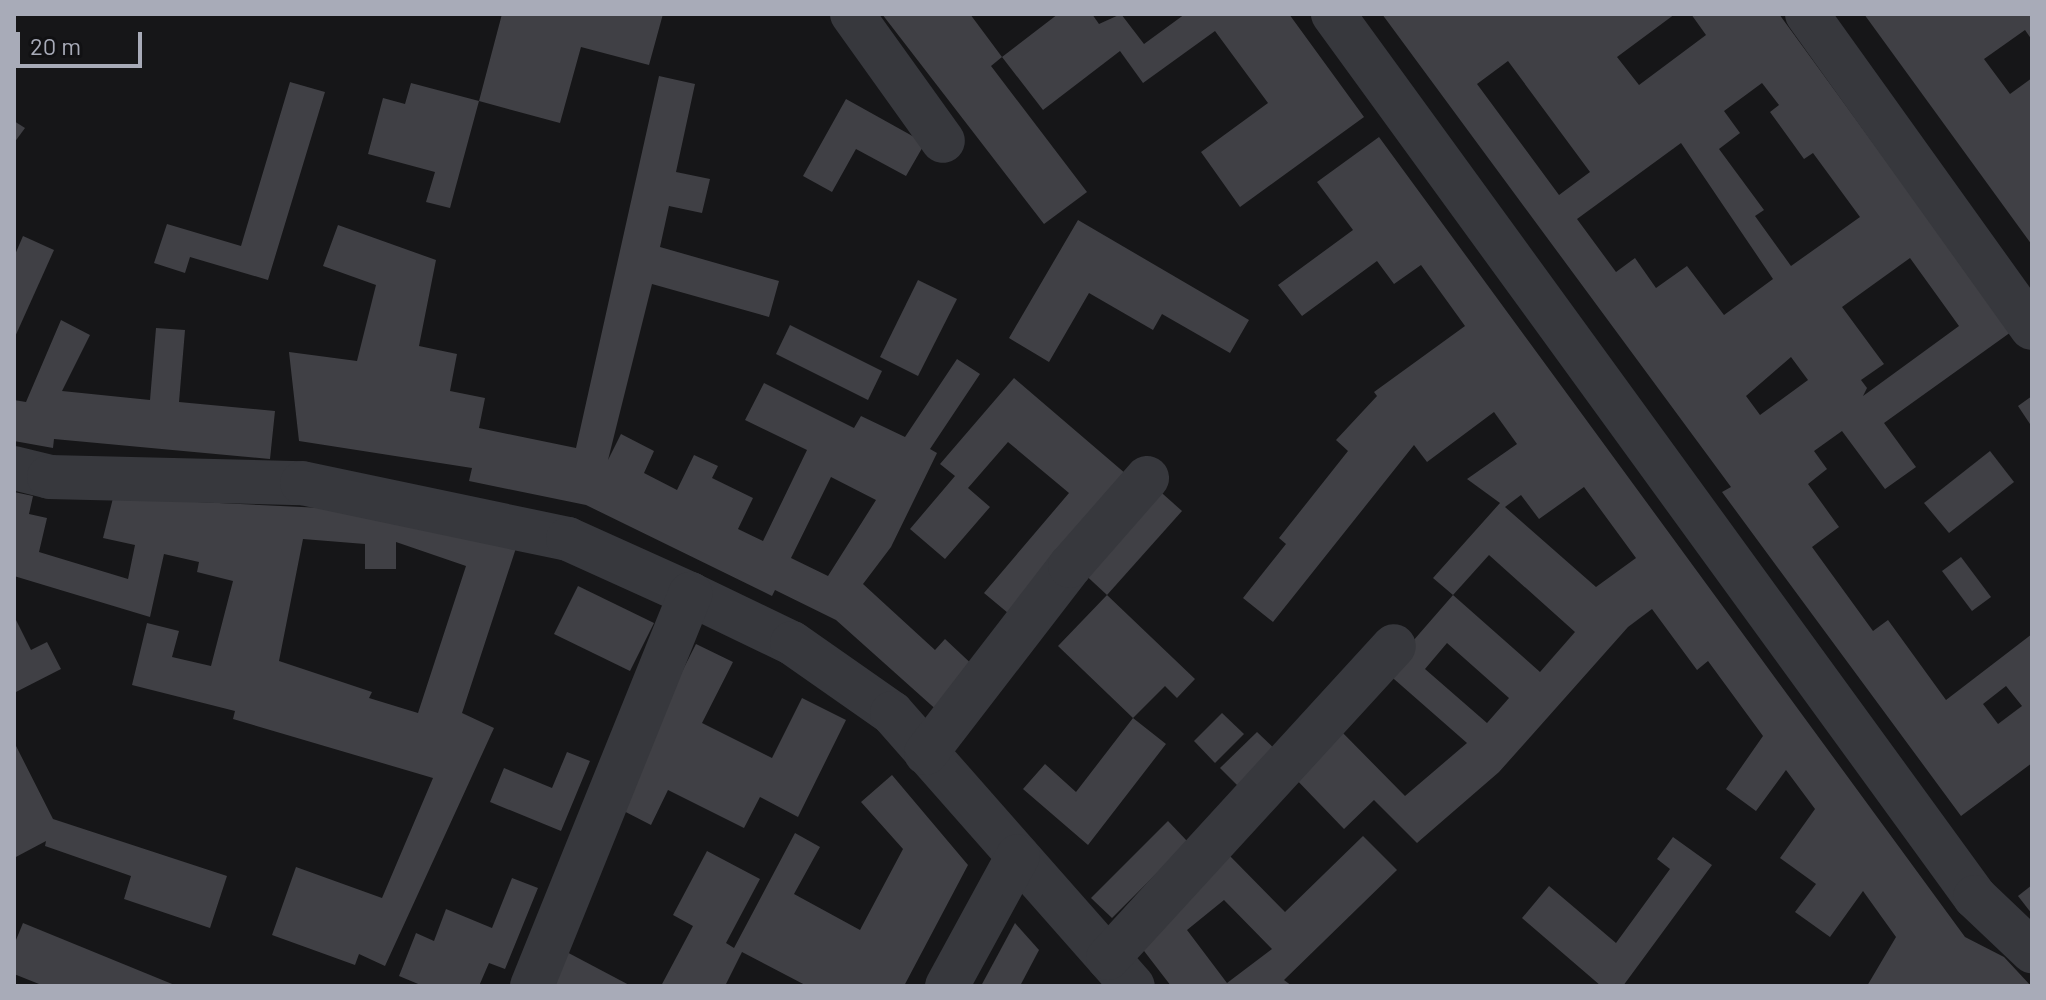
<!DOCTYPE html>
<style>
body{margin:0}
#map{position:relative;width:2046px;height:1000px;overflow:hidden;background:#161618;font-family:Barlow,sans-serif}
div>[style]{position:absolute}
.building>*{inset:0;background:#404045}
.minor>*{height:44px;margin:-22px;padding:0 22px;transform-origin:22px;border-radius:22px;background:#37383d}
span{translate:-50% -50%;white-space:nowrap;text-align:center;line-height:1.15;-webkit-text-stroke:6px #111113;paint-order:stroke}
.frame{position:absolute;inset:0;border:16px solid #a8abb8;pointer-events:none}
.scale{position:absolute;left:16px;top:32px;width:126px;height:36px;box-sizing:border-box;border:4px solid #a8abb8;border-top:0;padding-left:10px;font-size:24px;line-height:28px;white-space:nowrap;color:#a8abb8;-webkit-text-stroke:6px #111113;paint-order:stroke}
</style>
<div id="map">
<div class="building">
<div style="clip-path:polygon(502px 14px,663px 14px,649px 65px,581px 47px,560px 123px,479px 101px)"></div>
<div style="clip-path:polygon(882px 14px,970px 14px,1002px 57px,991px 66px,1087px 192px,1044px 224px)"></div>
<div style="clip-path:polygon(1058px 14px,1092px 14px,1099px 24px,1121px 14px,1144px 44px,1185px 14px,1289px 14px,1364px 117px,1240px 207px,1201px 152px,1268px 103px,1215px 31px,1143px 83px,1120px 51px,1043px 110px,1002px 57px)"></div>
<div style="clip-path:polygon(evenodd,1382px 14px,1675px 14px,1617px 57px,1639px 85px,1706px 35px,1691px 14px,1779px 14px,2011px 332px,1884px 423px,1916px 467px,1885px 489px,1842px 431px,1814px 451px,1827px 469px,1808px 484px,1839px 527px,1812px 547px,1873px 631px,1888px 620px,1946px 700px,2032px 634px,2032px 763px,1961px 816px,1722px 492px,1731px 487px,1382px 14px,1508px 61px,1590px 172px,1559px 195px,1477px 84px,1508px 61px,1382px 14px,1762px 83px,1779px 105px,1770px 112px,1804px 159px,1813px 153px,1860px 217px,1791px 266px,1755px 216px,1764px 210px,1719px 149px,1740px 133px,1724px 111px,1762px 83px,1382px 14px,1681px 143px,1773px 279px,1724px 315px,1687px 266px,1656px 288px,1635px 258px,1616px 272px,1577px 219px,1681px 143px,1382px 14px,1910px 258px,1959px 326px,1863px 396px,1867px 388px,1861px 380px,1884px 364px,1842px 307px,1910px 258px,1382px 14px,1791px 357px,1808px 380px,1760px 415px,1746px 396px,1791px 357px,1382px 14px,2006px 686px,2022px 706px,1998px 724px,1983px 704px,2006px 686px)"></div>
<div style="clip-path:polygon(1864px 14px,2032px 14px,2032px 40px,2025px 30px,1984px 59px,2010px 94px,2032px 78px,2032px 245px)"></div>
<div style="clip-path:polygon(evenodd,659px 76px,695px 84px,676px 172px,710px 179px,702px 213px,669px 206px,660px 247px,779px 281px,769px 317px,652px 284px,608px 460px,621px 434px,654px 451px,644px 473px,677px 490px,694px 455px,718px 466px,712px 478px,753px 498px,738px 529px,763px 541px,807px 450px,745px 420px,764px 383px,854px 428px,861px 416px,905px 437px,957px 359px,980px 374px,930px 449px,937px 453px,891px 547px,863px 584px,935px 650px,945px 639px,978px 670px,940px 713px,836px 620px,775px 590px,772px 596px,586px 505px,469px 481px,472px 468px,299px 441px,289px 352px,357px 361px,376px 285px,323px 266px,338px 225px,436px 260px,419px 346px,457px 354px,450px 391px,485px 398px,479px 428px,576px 448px,659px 76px,831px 477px,876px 500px,828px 576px,791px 558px,831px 477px)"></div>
<div style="clip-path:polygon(290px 82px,325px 92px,268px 280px,190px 257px,185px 273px,154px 263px,167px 224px,241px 246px)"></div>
<div style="clip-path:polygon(411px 83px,479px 101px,450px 208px,426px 202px,435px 172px,368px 154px,383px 98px,405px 104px)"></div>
<div style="clip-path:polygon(846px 99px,925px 143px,906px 176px,856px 149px,832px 192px,803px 176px)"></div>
<div style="clip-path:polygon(14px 121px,25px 128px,14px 143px)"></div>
<div style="clip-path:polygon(evenodd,1379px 137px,1965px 937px,2004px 957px,2031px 986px,1867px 986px,1896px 937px,1863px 891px,1830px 937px,1795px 912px,1816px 884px,1780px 858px,1815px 809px,1786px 770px,1756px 811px,1726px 789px,1763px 736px,1708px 661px,1697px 670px,1652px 609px,1628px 627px,1499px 772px,1417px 843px,1374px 800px,1344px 829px,1291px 774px,1338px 728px,1405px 796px,1467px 743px,1386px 672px,1453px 595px,1540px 672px,1575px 632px,1489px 555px,1453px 595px,1433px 578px,1500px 503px,1467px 479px,1517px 444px,1494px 412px,1427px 462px,1414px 445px,1273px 622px,1243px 598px,1286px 544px,1279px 538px,1348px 451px,1336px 440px,1377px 396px,1374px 392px,1465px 326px,1421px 265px,1394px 284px,1377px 261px,1302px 316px,1278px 285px,1353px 230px,1317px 182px,1379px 137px,1584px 487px,1636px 558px,1596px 587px,1505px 507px,1521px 495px,1539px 519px,1584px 487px,1379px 137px,1447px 643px,1509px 698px,1487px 723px,1425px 669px,1447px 643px)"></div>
<div style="clip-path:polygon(1078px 220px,1249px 320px,1230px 353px,1162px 314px,1153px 330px,1089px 293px,1049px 362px,1009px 338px)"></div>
<div style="clip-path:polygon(23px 236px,54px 250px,14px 339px,14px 257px)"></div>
<div style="clip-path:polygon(918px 280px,957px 299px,918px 376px,880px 357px)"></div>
<div style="clip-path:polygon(61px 320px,90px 335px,62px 391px,150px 400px,156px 328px,185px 330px,179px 402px,275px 411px,270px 459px,54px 439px,53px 448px,14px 441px,14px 400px,26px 402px)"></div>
<div style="clip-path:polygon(790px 325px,882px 371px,868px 400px,776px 354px)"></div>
<div style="clip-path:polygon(1014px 378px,1133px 480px,1014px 618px,984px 593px,1069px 493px,1008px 442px,968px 488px,990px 507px,945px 559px,910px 529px,955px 476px,940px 464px)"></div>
<div style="clip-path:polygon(2032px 396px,2032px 427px,2018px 406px)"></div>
<div style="clip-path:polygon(1990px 451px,2014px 482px,1949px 533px,1924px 503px)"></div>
<div style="clip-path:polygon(1154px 486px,1182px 511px,1107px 595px,1079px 569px)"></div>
<div style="clip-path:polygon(evenodd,14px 492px,33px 496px,29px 514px,47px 518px,39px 552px,128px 579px,135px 545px,103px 538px,113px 498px,365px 510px,516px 548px,462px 713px,494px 728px,385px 966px,359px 954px,355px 965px,272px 935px,296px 867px,382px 898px,433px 778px,233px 719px,235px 711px,132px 685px,147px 623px,179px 631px,172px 657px,211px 666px,233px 581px,197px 572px,199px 562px,164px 554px,150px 617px,14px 576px,14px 492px,303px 539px,365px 544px,365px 569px,396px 569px,396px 542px,466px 566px,418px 713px,369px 698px,372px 692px,279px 661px,303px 539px)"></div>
<div style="clip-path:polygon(1961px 557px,1991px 597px,1972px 611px,1942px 571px)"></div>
<div style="clip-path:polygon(578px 586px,654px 623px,630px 671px,554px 634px)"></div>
<div style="clip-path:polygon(1107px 595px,1195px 679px,1177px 698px,1165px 686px,1133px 718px,1058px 646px)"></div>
<div style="clip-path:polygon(14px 616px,31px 650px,47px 642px,61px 669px,14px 693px)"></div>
<div style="clip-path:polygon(696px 644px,733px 662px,702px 723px,772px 758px,802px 698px,846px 720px,798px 817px,760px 797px,744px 828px,668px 790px,651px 825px,614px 806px)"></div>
<div style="clip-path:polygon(1222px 713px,1244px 734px,1215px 763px,1194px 741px)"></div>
<div style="clip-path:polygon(1133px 718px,1166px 744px,1088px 845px,1023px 789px,1045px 764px,1076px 792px)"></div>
<div style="clip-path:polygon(1257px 732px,1278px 752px,1241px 789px,1220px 768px)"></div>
<div style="clip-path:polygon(14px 742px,53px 819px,227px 876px,210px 928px,124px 899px,131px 876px,45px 846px,46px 841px,14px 858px)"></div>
<div style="clip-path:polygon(567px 752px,590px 761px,561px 831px,490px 802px,504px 768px,552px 788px)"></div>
<div style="clip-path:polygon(892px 775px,968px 865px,904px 986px,807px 986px,742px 952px,725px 986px,661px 986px,693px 926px,673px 915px,707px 851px,760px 879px,726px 943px,734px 948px,795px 833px,820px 847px,794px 894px,860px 930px,903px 849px,861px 802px)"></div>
<div style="clip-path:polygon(1168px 821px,1188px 842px,1112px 918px,1091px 898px)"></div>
<div style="clip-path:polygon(evenodd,1363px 836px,1397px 870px,1284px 980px,1292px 986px,1171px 986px,1131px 934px,1228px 854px,1285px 912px,1363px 836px,1224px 900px,1272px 949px,1227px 983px,1187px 930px,1224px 900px)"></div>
<div style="clip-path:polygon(1673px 837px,1712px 865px,1623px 986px,1601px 986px,1522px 918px,1549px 886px,1616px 943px,1670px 869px,1657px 859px)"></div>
<div style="clip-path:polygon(512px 878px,538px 888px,505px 969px,489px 963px,479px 986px,423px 986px,399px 976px,416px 933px,434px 941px,446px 909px,492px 928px)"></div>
<div style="clip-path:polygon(2032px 885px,2032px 914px,2018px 896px)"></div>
<div style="clip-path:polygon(23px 923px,177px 986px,44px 986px,14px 974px,14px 945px)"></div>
<div style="clip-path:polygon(1015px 923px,1039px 950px,1020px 986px,981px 986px)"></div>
<div style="clip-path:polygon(561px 949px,631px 986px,541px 986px)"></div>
</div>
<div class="minor">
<div style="left:852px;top:14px;width:156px;rotate:54.4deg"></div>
<div style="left:1333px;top:14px;width:1092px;rotate:53.98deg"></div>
<div style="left:1975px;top:897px;width:79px;rotate:43.5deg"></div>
<div style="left:1807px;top:14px;width:386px;rotate:54.4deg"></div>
<div style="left:14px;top:468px;width:36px;rotate:14deg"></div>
<div style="left:49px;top:477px;width:253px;rotate:1.4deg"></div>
<div style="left:302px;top:483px;width:272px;rotate:11.9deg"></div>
<div style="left:568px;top:539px;width:134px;rotate:24.3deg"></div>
<div style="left:690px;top:594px;width:113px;rotate:25.7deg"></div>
<div style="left:792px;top:643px;width:122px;rotate:35deg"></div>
<div style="left:892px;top:713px;width:364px;rotate:48.6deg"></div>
<div style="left:926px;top:753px;width:236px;rotate:-52.4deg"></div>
<div style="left:1070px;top:566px;width:117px;rotate:-48.8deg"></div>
<div style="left:1108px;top:958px;width:423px;rotate:-47.5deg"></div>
<div style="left:532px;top:986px;width:423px;rotate:-68deg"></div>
<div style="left:947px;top:986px;width:148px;rotate:-61.4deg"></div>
</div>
<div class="frame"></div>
<div class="scale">20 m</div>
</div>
